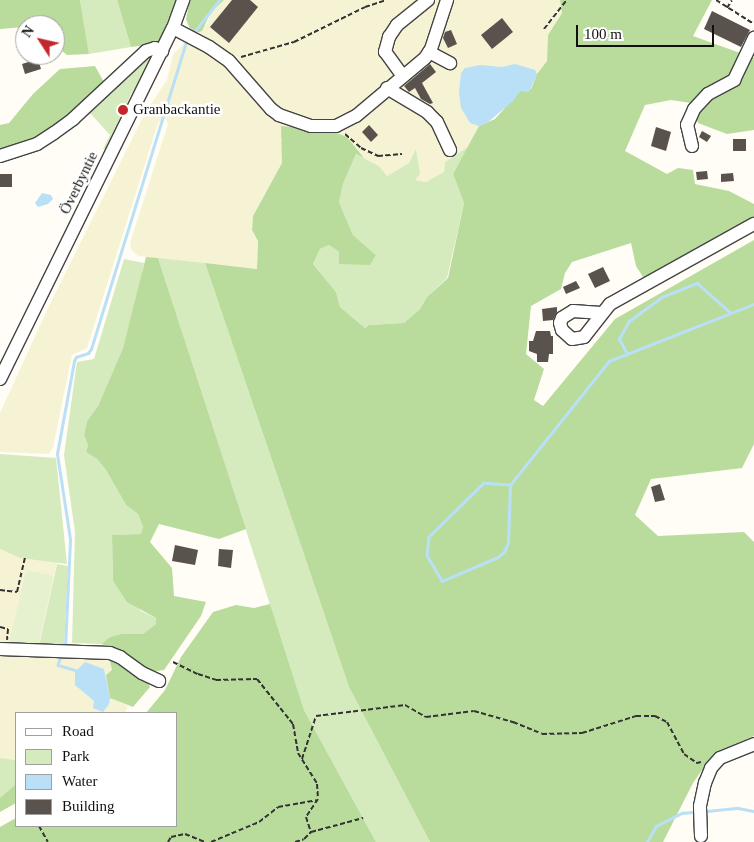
<!DOCTYPE html>
<meta charset="utf-8">
<style>
body{margin:0}
#map{position:relative;width:754px;height:842px;overflow:hidden;background:#fffdf5;font-family:Georgia,serif}
div>[style]{position:absolute}
.farmland>*{inset:0;background:#f6f3d4}
.green>*{inset:0;background:#d5ebbd}
.forest>*{inset:0;background:#b9dc9c}
.pitch>*{inset:0;background:#e6f2cf}
.water>*{inset:0;background:#b9e0f7}
.stream>*{height:2.5px;margin:-1.25px;padding:0 1.25px;transform-origin:1.25px;border-radius:1.25px;background:#b9e0f7}
.building>*{inset:0;background:#5a524d}
.path>*{height:2px;margin-top:-1px;transform-origin:0;background:repeating-linear-gradient(90deg,#333 0 5px,transparent 0 7.5px)}
.roads{filter:drop-shadow(1px 0 #444) drop-shadow(-1px 0 #444) drop-shadow(0 1px #444) drop-shadow(0 -1px #444)}
.minor>*{height:12px;margin:-6px;padding:0 6px;transform-origin:6px;border-radius:6px;background:#fff}
.dots>*{width:14px;height:14px;translate:-50% -50%;box-sizing:border-box;border:2px solid #fff;border-radius:50%}
span{translate:-50% -50%;white-space:nowrap;text-align:center;line-height:1.15;-webkit-text-stroke:5px #fff;paint-order:stroke}
.poi-label{font-size:15px;color:#111}
.left{translate:0 -50%;text-align:left}
.street-label{font-size:15px;color:#111}
.legend{position:absolute;left:15px;top:712px;width:162px;height:115px;box-sizing:border-box;background:#fff;border:1px solid #a0a0a0;margin:0;padding:6px 9px;list-style:none;font-size:15px;color:#111}
.legend li{display:flex;align-items:center;gap:10px;height:25px}
.legend b{width:25px;border:1px solid #a0a0a0}
.north{position:absolute;left:15px;top:15px;width:50px;height:50px;box-sizing:border-box;background:#fff;border:1px solid #a0a0a0;border-radius:50%;rotate:305deg;font-size:14px;font-weight:700;line-height:20px;text-align:center;color:#111}
.north::after{content:'';display:block;margin:auto;width:18px;height:22px;background:#c4262e;clip-path:polygon(50% 0,100% 100%,50% 72%,0 100%)}
.scale{position:absolute;left:576px;top:25px;width:138px;height:22px;box-sizing:border-box;border:2px solid #111;border-top:0;padding-left:6px;font-size:15px;line-height:18px;white-space:nowrap;color:#111;-webkit-text-stroke:4px #fff;paint-order:stroke}
</style>
<div id="map">
<div class="farmland">
<div style="clip-path:polygon(224px 0,560px 0,562px 13px,548px 35px,547px 61px,537px 77px,479px 126px,468px 147px,445px 162px,444px 172px,436px 178px,426px 182px,415px 180px,416px 150px,409px 163px,387px 176px,379px 166px,364px 158px,347px 137px,280px 139px,283px 145px,282px 163px,253px 216px,252px 230px,258px 241px,257px 269px,138px 256px,131px 249px,130px 243px,168px 124px,165px 118px,158px 123px,87px 348px,72px 355px,53px 447px,49px 454px,0 452px,0 413px,49px 306px,145px 113px,167px 80px,173px 54px,182px 46px,189px 27px,196px 33px,207px 24px,211px 12px)"></div>
<div style="clip-path:polygon(0 549px,20px 558px,57px 562px,39px 646px,113px 658px,110px 661px,112px 670px,110px 697px,128px 706px,125px 713px,16px 713px,16px 760px,0 758px)"></div>
</div>
<div class="green">
<div style="clip-path:polygon(80px 0,117px 0,131px 47px,89px 54px)"></div>
<div style="clip-path:polygon(151px 57px,152px 61px,141px 82px,131px 94px,107px 149px,103px 149px,110px 135px,90px 113px,145px 58px)"></div>
<div style="clip-path:polygon(468px 147px,453px 174px,464px 203px,447px 278px,427px 297px,420px 309px,404px 323px,369px 325px,365px 328px,340px 307px,336px 292px,313px 264px,320px 249px,329px 245px,339px 252px,339px 264px,376px 255px,353px 235px,339px 202px,343px 184px,356px 154px,379px 166px,387px 176px,409px 163px,416px 149px,420px 174px,415px 180px,426px 182px,444px 172px,445px 162px)"></div>
<div style="clip-path:polygon(158px 258px,205px 263px,349px 687px,430px 842px,376px 842px,304px 710px)"></div>
<div style="clip-path:polygon(124px 259px,144px 263px,141px 281px,123px 348px,98px 406px,87px 421px,84px 435px,88px 445px,86px 452px,97px 459px,106px 470px,126px 505px,138px 514px,143px 527px,141px 534px,112px 535px,113px 581px,141px 611px,156px 618px,156px 624px,143px 634px,121px 634px,110px 637px,101px 644px,72px 643px,75px 532px,64px 455px,77px 362px,94px 359px)"></div>
<div style="clip-path:polygon(0 454px,56px 458px,67px 564px,20px 558px,0 549px)"></div>
<div style="clip-path:polygon(57px 564px,68px 566px,64px 648px,39px 646px)"></div>
<div style="clip-path:polygon(0 758px,16px 760px,16px 784px,0 798px)"></div>
</div>
<div class="forest">
<div style="clip-path:polygon(0 0,80px 0,89px 54px,67px 55px,55px 45px,55px 25px,25px 25px,25px 27px,0 29px)"></div>
<div style="clip-path:polygon(117px 0,176px 0,160px 40px,147px 45px,131px 47px)"></div>
<div style="clip-path:polygon(190px 0,224px 0,211px 12px,202px 31px,196px 33px,189px 27px,186px 19px)"></div>
<div style="clip-path:polygon(560px 0,712px 0,693px 36px,754px 58px,754px 130px,727px 134px,698px 123px,691px 103px,671px 100px,645px 105px,625px 151px,667px 174px,678px 168px,693px 170px,695px 184px,729px 191px,754px 204px,754px 220px,645px 280px,636px 266px,631px 243px,572px 262px,565px 273px,561px 289px,531px 306px,526px 354px,544px 369px,534px 400px,543px 406px,615px 319px,754px 240px,754px 444px,742px 468px,651px 479px,635px 515px,658px 536px,744px 532px,754px 542px,754px 736px,714px 753px,693px 783px,663px 842px,430px 842px,349px 687px,205px 263px,257px 269px,258px 241px,252px 230px,253px 216px,282px 163px,281px 126px,331px 131px,347px 137px,364px 158px,356px 154px,343px 184px,339px 202px,353px 235px,376px 255px,370px 265px,339px 264px,339px 252px,329px 245px,320px 249px,313px 264px,336px 292px,340px 307px,365px 328px,369px 325px,404px 323px,420px 309px,427px 297px,448px 278px,464px 203px,453px 174px,479px 126px,495px 119px,520px 91px,531px 89px,537px 74px,547px 61px,548px 35px,562px 13px)"></div>
<div style="clip-path:polygon(95px 66px,105px 84px,71px 115px,37px 139px,0 151px,0 125px,9px 123px,33px 94px,60px 69px)"></div>
<div style="clip-path:polygon(146px 257px,158px 258px,246px 529px,219px 539px,159px 524px,150px 542px,172px 568px,174px 596px,206px 602px,201px 616px,164px 670px,142px 673px,127px 657px,113px 647px,101px 644px,110px 637px,121px 634px,143px 634px,156px 624px,156px 618px,127px 602px,113px 581px,112px 535px,141px 534px,143px 527px,138px 514px,126px 505px,106px 470px,97px 459px,86px 452px,88px 445px,84px 435px,87px 421px,98px 406px,123px 348px)"></div>
<div style="clip-path:polygon(270px 604px,304px 710px,376px 842px,0 842px,0 827px,16px 818px,16px 826px,176px 826px,176px 713px,146px 713px,165px 690px,181px 657px,213px 612px,236px 605px,254px 608px)"></div>
<div style="clip-path:polygon(113px 658px,147px 680px,150px 687px,133px 707px,110px 698px,106px 675px,112px 670px,110px 661px)"></div>
<div style="clip-path:polygon(16px 784px,16px 803px,0 812px,0 798px)"></div>
</div>
<div class="pitch">
<div style="clip-path:polygon(29px 571px,50px 575px,53px 578px,39px 642px,35px 645px,9px 643px,25px 574px)"></div>
</div>
<div class="water">
<div style="clip-path:polygon(515px 64px,535px 70px,537px 74px,529px 92px,520px 91px,514px 100px,487px 123px,479px 126px,470px 123px,461px 108px,459px 93px,461px 73px,465px 68px,480px 65px,502px 67px)"></div>
<div style="clip-path:polygon(42px 193px,51px 195px,53px 199px,48px 204px,38px 207px,35px 203px)"></div>
<div style="clip-path:polygon(85px 662px,104px 669px,110px 698px,109px 704px,103px 712px,93px 708px,94px 701px,75px 685px,75px 672px)"></div>
</div>
<div class="stream">
<div style="left:195px;top:31px;width:39px;rotate:-52deg"></div>
<div style="left:627px;top:354px;width:17px;rotate:-118deg"></div>
<div style="left:619px;top:339px;width:21px;rotate:-61deg"></div>
<div style="left:629px;top:321px;width:41px;rotate:-36deg"></div>
<div style="left:662px;top:297px;width:38px;rotate:-22deg"></div>
<div style="left:697px;top:283px;width:44px;rotate:41.3deg"></div>
<div style="left:510px;top:485px;width:26px;rotate:-176deg"></div>
<div style="left:484px;top:483px;width:77px;rotate:135.5deg"></div>
<div style="left:429px;top:537px;width:18px;rotate:96deg"></div>
<div style="left:427px;top:555px;width:30px;rotate:60deg"></div>
<div style="left:442px;top:581px;width:61px;rotate:-23.2deg"></div>
<div style="left:498px;top:557px;width:8px;rotate:-40deg"></div>
<div style="left:504px;top:552px;width:10px;rotate:-66deg"></div>
<div style="left:508px;top:543px;width:58px;rotate:-88deg"></div>
<div style="left:510px;top:485px;width:159px;rotate:-51.4deg"></div>
<div style="left:609px;top:361px;width:156px;rotate:-21.5deg"></div>
<div style="left:65px;top:647px;width:108px;rotate:-87.3deg"></div>
<div style="left:70px;top:539px;width:86px;rotate:-98.7deg"></div>
<div style="left:57px;top:454px;width:95px;rotate:-79.6deg"></div>
<div style="left:74px;top:361px;width:4px;rotate:-63deg"></div>
<div style="left:76px;top:357px;width:13px;rotate:-18deg"></div>
<div style="left:88px;top:353px;width:5px;rotate:-53deg"></div>
<div style="left:91px;top:349px;width:320px;rotate:-72.8deg"></div>
<div style="left:61px;top:656px;width:9px;rotate:108deg"></div>
<div style="left:58px;top:665px;width:18px;rotate:16deg"></div>
<div style="left:707px;top:811px;width:31px;rotate:-6deg"></div>
<div style="left:738px;top:808px;width:16px;rotate:11deg"></div>
<div style="left:647px;top:842px;width:18px;rotate:-61deg"></div>
<div style="left:656px;top:826px;width:29px;rotate:-27deg"></div>
<div style="left:682px;top:813px;width:10px;rotate:-6deg"></div>
</div>
<div class="building">
<div style="clip-path:polygon(232px 0,250px 0,258px 7px,229px 43px,210px 27px)"></div>
<div style="clip-path:polygon(712px 11px,750px 30px,741px 47px,704px 29px)"></div>
<div style="clip-path:polygon(502px 18px,513px 32px,492px 49px,481px 35px)"></div>
<div style="clip-path:polygon(451px 30px,457px 44px,448px 48px,443px 38px,445px 32px)"></div>
<div style="clip-path:polygon(38px 59px,41px 69px,25px 74px,22px 64px)"></div>
<div style="clip-path:polygon(430px 64px,436px 72px,422px 83px,433px 103px,430px 104px,421px 99px,415px 88px,409px 92px,404px 86px)"></div>
<div style="clip-path:polygon(369px 125px,378px 135px,371px 142px,362px 132px)"></div>
<div style="clip-path:polygon(656px 127px,671px 132px,666px 151px,651px 146px)"></div>
<div style="clip-path:polygon(702px 131px,711px 136px,707px 142px,699px 137px)"></div>
<div style="clip-path:polygon(733px 139px,746px 139px,746px 151px,733px 151px)"></div>
<div style="clip-path:polygon(707px 171px,708px 179px,697px 180px,696px 172px)"></div>
<div style="clip-path:polygon(733px 173px,734px 181px,721px 182px,721px 174px)"></div>
<div style="clip-path:polygon(0 174px,12px 174px,12px 187px,0 187px)"></div>
<div style="clip-path:polygon(603px 267px,610px 281px,595px 288px,588px 274px)"></div>
<div style="clip-path:polygon(576px 281px,580px 288px,566px 294px,563px 287px)"></div>
<div style="clip-path:polygon(557px 307px,557px 312px,553px 320px,543px 321px,542px 309px)"></div>
<div style="clip-path:polygon(536px 331px,550px 331px,551px 336px,553px 336px,553px 354px,549px 354px,548px 362px,537px 362px,537px 354px,529px 351px,529px 341px,533px 341px)"></div>
<div style="clip-path:polygon(660px 484px,665px 500px,655px 502px,651px 487px)"></div>
<div style="clip-path:polygon(175px 545px,198px 550px,195px 565px,172px 561px)"></div>
<div style="clip-path:polygon(219px 549px,233px 550px,231px 568px,218px 566px)"></div>
</div>
<div class="path">
<div style="left:716px;top:0;width:45px;rotate:32.3deg"></div>
<div style="left:727px;top:8px;width:9px;rotate:-58deg"></div>
<div style="left:544px;top:29px;width:37px;rotate:-52deg"></div>
<div style="left:241px;top:57px;width:55px;rotate:-15.8deg"></div>
<div style="left:294px;top:42px;width:79px;rotate:-26.2deg"></div>
<div style="left:365px;top:7px;width:23px;rotate:-18deg"></div>
<div style="left:345px;top:134px;width:21px;rotate:41deg"></div>
<div style="left:361px;top:148px;width:19px;rotate:25deg"></div>
<div style="left:378px;top:156px;width:24px;rotate:-5deg"></div>
<div style="left:0;top:590px;width:17px;rotate:7deg"></div>
<div style="left:17px;top:592px;width:36px;rotate:-77deg"></div>
<div style="left:0;top:627px;width:8px;rotate:14deg"></div>
<div style="left:8px;top:629px;width:11px;rotate:95deg"></div>
<div style="left:173px;top:662px;width:28px;rotate:26deg"></div>
<div style="left:198px;top:674px;width:19px;rotate:18deg"></div>
<div style="left:216px;top:680px;width:41px;rotate:-1.4deg"></div>
<div style="left:257px;top:679px;width:58px;rotate:51.3deg"></div>
<div style="left:293px;top:724px;width:29px;rotate:80deg"></div>
<div style="left:298px;top:753px;width:36px;rotate:58deg"></div>
<div style="left:317px;top:784px;width:15px;rotate:86deg"></div>
<div style="left:318px;top:799px;width:22px;rotate:124deg"></div>
<div style="left:306px;top:817px;width:16px;rotate:72deg"></div>
<div style="left:302px;top:759px;width:45px;rotate:-72deg"></div>
<div style="left:316px;top:716px;width:90px;rotate:-7deg"></div>
<div style="left:405px;top:705px;width:24px;rotate:30deg"></div>
<div style="left:426px;top:717px;width:48px;rotate:-7.1deg"></div>
<div style="left:474px;top:711px;width:41px;rotate:15.8deg"></div>
<div style="left:513px;top:722px;width:31px;rotate:22deg"></div>
<div style="left:542px;top:734px;width:40px;rotate:-1.4deg"></div>
<div style="left:582px;top:733px;width:57px;rotate:-17.5deg"></div>
<div style="left:636px;top:716px;width:19px"></div>
<div style="left:655px;top:716px;width:13px;rotate:27deg"></div>
<div style="left:667px;top:722px;width:36px;rotate:62deg"></div>
<div style="left:684px;top:754px;width:16px;rotate:35deg"></div>
<div style="left:697px;top:763px;width:4px;rotate:-14deg"></div>
<div style="left:39px;top:826px;width:18px;rotate:61deg"></div>
<div style="left:168px;top:842px;width:6px;rotate:-59deg"></div>
<div style="left:171px;top:837px;width:14px;rotate:-12deg"></div>
<div style="left:185px;top:834px;width:22px;rotate:22deg"></div>
<div style="left:211px;top:842px;width:52px;rotate:-22.6deg"></div>
<div style="left:259px;top:822px;width:24px;rotate:-38deg"></div>
<div style="left:278px;top:807px;width:39px;rotate:-10deg"></div>
<div style="left:295px;top:842px;width:9px;rotate:-18deg"></div>
<div style="left:304px;top:839px;width:10px;rotate:-45deg"></div>
<div style="left:311px;top:832px;width:54px;rotate:-15.1deg"></div>
</div>
<div class="roads">
<div class="minor">
<div style="left:173px;top:28px;width:41px;rotate:27.8deg"></div>
<div style="left:209px;top:47px;width:24px;rotate:35deg"></div>
<div style="left:229px;top:61px;width:64px;rotate:48.8deg"></div>
<div style="left:271px;top:109px;width:10px;rotate:37deg"></div>
<div style="left:279px;top:115px;width:34px;rotate:19deg"></div>
<div style="left:311px;top:126px;width:25px"></div>
<div style="left:336px;top:126px;width:22px;rotate:-27deg"></div>
<div style="left:356px;top:116px;width:90px;rotate:-40deg"></div>
<div style="left:425px;top:58px;width:11px;rotate:-56deg"></div>
<div style="left:431px;top:49px;width:52px;rotate:-71.9deg"></div>
<div style="left:429px;top:52px;width:24px;rotate:28deg"></div>
<div style="left:402px;top:75px;width:29px;rotate:-126deg"></div>
<div style="left:385px;top:52px;width:16px;rotate:-75deg"></div>
<div style="left:389px;top:37px;width:14px;rotate:-56deg"></div>
<div style="left:397px;top:25px;width:40px;rotate:-39deg"></div>
<div style="left:387px;top:88px;width:47px;rotate:31deg"></div>
<div style="left:427px;top:112px;width:14px;rotate:45deg"></div>
<div style="left:437px;top:122px;width:31px;rotate:65deg"></div>
<div style="left:692px;top:146px;width:22px;rotate:-103deg"></div>
<div style="left:687px;top:125px;width:17px;rotate:-66deg"></div>
<div style="left:694px;top:109px;width:21px;rotate:-47deg"></div>
<div style="left:708px;top:94px;width:30px;rotate:-28deg"></div>
<div style="left:734px;top:80px;width:47px;rotate:-64.5deg"></div>
<div style="left:0;top:156px;width:39px;rotate:-18deg"></div>
<div style="left:37px;top:144px;width:20px;rotate:-33deg"></div>
<div style="left:54px;top:133px;width:24px;rotate:-36deg"></div>
<div style="left:73px;top:119px;width:100px;rotate:-43deg"></div>
<div style="left:146px;top:51px;width:9px;rotate:-18deg"></div>
<div style="left:155px;top:48px;width:8px;rotate:23deg"></div>
<div style="left:601px;top:313px;width:28px;rotate:-176deg"></div>
<div style="left:573px;top:311px;width:13px;rotate:148deg"></div>
<div style="left:562px;top:318px;width:5px;rotate:112deg"></div>
<div style="left:560px;top:323px;width:7px;rotate:74deg"></div>
<div style="left:562px;top:330px;width:13px;rotate:42deg"></div>
<div style="left:572px;top:339px;width:12px;rotate:-9deg"></div>
<div style="left:584px;top:337px;width:42px;rotate:-51.8deg"></div>
<div style="left:610px;top:304px;width:165px;rotate:-29.1deg"></div>
<div style="left:0;top:379px;width:391px;rotate:-63.8deg"></div>
<div style="left:173px;top:28px;width:30px;rotate:-70deg"></div>
<div style="left:0;top:649px;width:110px;rotate:2.1deg"></div>
<div style="left:110px;top:653px;width:11px;rotate:22deg"></div>
<div style="left:120px;top:657px;width:27px;rotate:36deg"></div>
<div style="left:142px;top:673px;width:19px;rotate:25deg"></div>
<div style="left:701px;top:836px;width:30px;rotate:-92deg"></div>
<div style="left:700px;top:806px;width:24px;rotate:-78deg"></div>
<div style="left:705px;top:783px;width:16px;rotate:-68deg"></div>
<div style="left:711px;top:768px;width:13px;rotate:-48deg"></div>
<div style="left:720px;top:758px;width:37px;rotate:-22deg"></div>
</div>
</div>
<div class="dots">
<div style="left:123px;top:110px;background:#c4262e"></div>
</div>
<div class="poi-label">
<span class="left" style="left:133px;top:110px">Granbackantie</span>
</div>
<div class="street-label">
<span style="left:79px;top:183px;rotate:-64deg">Överbyntie</span>
</div>
<ul class="legend">
<li><b style="height:6px;background:#fff"></b>Road</li>
<li><b style="height:14px;background:#d5ebbd"></b>Park</li>
<li><b style="height:14px;background:#b9e0f7"></b>Water</li>
<li><b style="height:14px;background:#5a524d"></b>Building</li>
</ul>
<div class="north">N</div>
<div class="scale">100 m</div>
</div>
